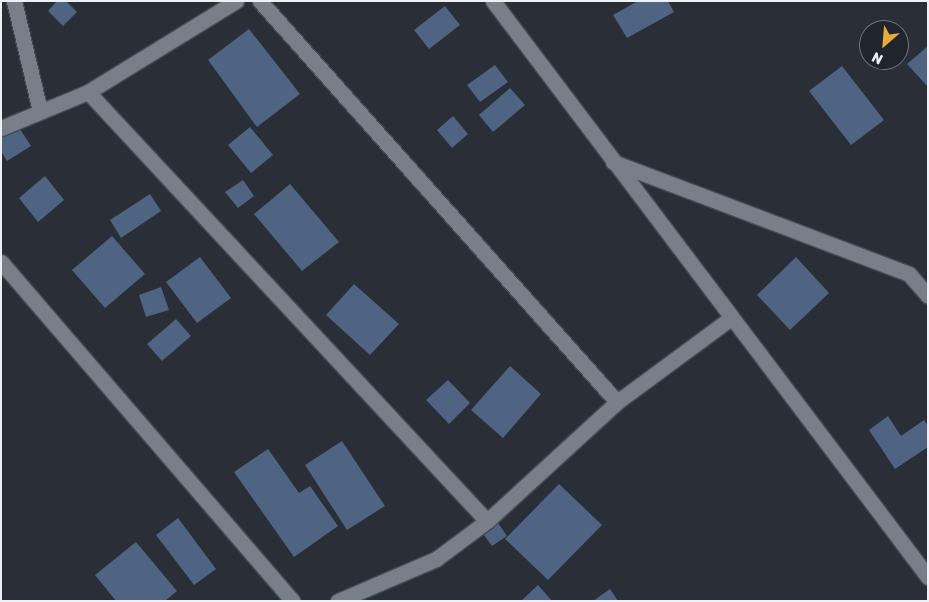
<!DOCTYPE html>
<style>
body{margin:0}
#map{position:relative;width:929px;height:602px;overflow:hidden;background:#292e37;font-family:Rubik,sans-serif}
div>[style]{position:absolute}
.building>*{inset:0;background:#4f6382}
.roads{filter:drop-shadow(1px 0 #464b52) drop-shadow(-1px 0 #464b52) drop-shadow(0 1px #464b52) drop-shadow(0 -1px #464b52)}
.minor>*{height:15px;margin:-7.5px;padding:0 7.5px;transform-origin:7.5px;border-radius:7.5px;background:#787f89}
span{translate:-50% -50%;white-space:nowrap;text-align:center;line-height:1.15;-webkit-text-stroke:4.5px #1f242d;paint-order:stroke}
.frame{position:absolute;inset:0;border:2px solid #edf1f6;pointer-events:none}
.north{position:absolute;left:859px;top:20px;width:50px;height:50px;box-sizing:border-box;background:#1f242d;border:1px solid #71767d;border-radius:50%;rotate:207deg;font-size:14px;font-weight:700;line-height:20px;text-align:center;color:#edf1f6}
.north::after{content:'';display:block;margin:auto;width:18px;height:22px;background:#e8ab37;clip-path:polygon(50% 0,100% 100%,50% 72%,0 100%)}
</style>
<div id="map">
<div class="building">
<div style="clip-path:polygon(57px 1px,66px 1px,77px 12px,63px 26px,48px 11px)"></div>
<div style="clip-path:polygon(638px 1px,668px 1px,674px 12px,627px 38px,613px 15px)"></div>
<div style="clip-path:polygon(445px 6px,460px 25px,429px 49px,414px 30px)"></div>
<div style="clip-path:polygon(249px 29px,300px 94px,257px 127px,208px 60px)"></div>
<div style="clip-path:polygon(928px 46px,928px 87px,907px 64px)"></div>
<div style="clip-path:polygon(495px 65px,508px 82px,480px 102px,467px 85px)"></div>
<div style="clip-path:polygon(842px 66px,884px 120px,851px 145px,809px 91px)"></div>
<div style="clip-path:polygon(510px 88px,525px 105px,493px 132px,479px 115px)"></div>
<div style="clip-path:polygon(453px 116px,468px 134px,452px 148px,437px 130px)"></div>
<div style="clip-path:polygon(16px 123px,31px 146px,7px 161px,1px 151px,1px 132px)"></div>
<div style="clip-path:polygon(250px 127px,273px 155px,251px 173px,228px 145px)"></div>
<div style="clip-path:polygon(45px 176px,64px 200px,38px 222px,19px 198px)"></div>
<div style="clip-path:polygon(243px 180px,254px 196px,238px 208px,225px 192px)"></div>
<div style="clip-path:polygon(290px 184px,339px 242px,302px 271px,254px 214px)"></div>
<div style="clip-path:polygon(150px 194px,161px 211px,121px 238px,110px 220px)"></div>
<div style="clip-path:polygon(112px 236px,145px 274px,105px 308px,72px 270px)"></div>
<div style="clip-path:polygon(200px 257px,231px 298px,197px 323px,166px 282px)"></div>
<div style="clip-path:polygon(796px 257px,829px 293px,790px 330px,757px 295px)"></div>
<div style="clip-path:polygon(354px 284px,399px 324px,370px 355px,326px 315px)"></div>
<div style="clip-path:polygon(161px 287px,169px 310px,146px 317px,139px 295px)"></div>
<div style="clip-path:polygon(176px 319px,191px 336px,162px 361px,147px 344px)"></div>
<div style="clip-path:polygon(510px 366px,541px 394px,503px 438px,471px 410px)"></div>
<div style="clip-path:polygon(448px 380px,470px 403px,449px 424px,426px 400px)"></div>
<div style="clip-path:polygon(888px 416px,901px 436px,924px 420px,928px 426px,928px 447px,895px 469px,869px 430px)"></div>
<div style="clip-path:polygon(342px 441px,385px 506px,347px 530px,305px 465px)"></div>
<div style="clip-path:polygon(268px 449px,299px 493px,310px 486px,338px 526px,294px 557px,234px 472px)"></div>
<div style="clip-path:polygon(559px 484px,602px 525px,548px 580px,505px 539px)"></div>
<div style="clip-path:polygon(178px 518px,216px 569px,194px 585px,156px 535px)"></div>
<div style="clip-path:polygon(496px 520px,507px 536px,492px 546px,481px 531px)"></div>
<div style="clip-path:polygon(136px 542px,177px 591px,165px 601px,116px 601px,95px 575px)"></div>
<div style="clip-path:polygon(538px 585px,552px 601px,521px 601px)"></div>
<div style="clip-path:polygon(610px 589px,618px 601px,593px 601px)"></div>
</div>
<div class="roads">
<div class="minor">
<div style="left:14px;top:1px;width:113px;rotate:76.7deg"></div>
<div style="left:260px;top:1px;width:537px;rotate:48.32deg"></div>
<div style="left:617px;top:402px;width:176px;rotate:137.5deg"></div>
<div style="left:487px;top:521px;width:64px;rotate:143.3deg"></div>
<div style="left:436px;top:559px;width:107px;rotate:156.8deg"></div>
<div style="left:493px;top:1px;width:722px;rotate:52.94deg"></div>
<div style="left:88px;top:92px;width:586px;rotate:47.08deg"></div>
<div style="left:1px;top:128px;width:94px;rotate:-22.5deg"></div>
<div style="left:88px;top:92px;width:174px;rotate:-31.6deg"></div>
<div style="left:613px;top:162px;width:316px;rotate:20.7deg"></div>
<div style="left:909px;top:274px;width:29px;rotate:49deg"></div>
<div style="left:1px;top:262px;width:447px;rotate:49.3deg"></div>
<div style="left:617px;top:402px;width:142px;rotate:-36.4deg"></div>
</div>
</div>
<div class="frame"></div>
<div class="north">N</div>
</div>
